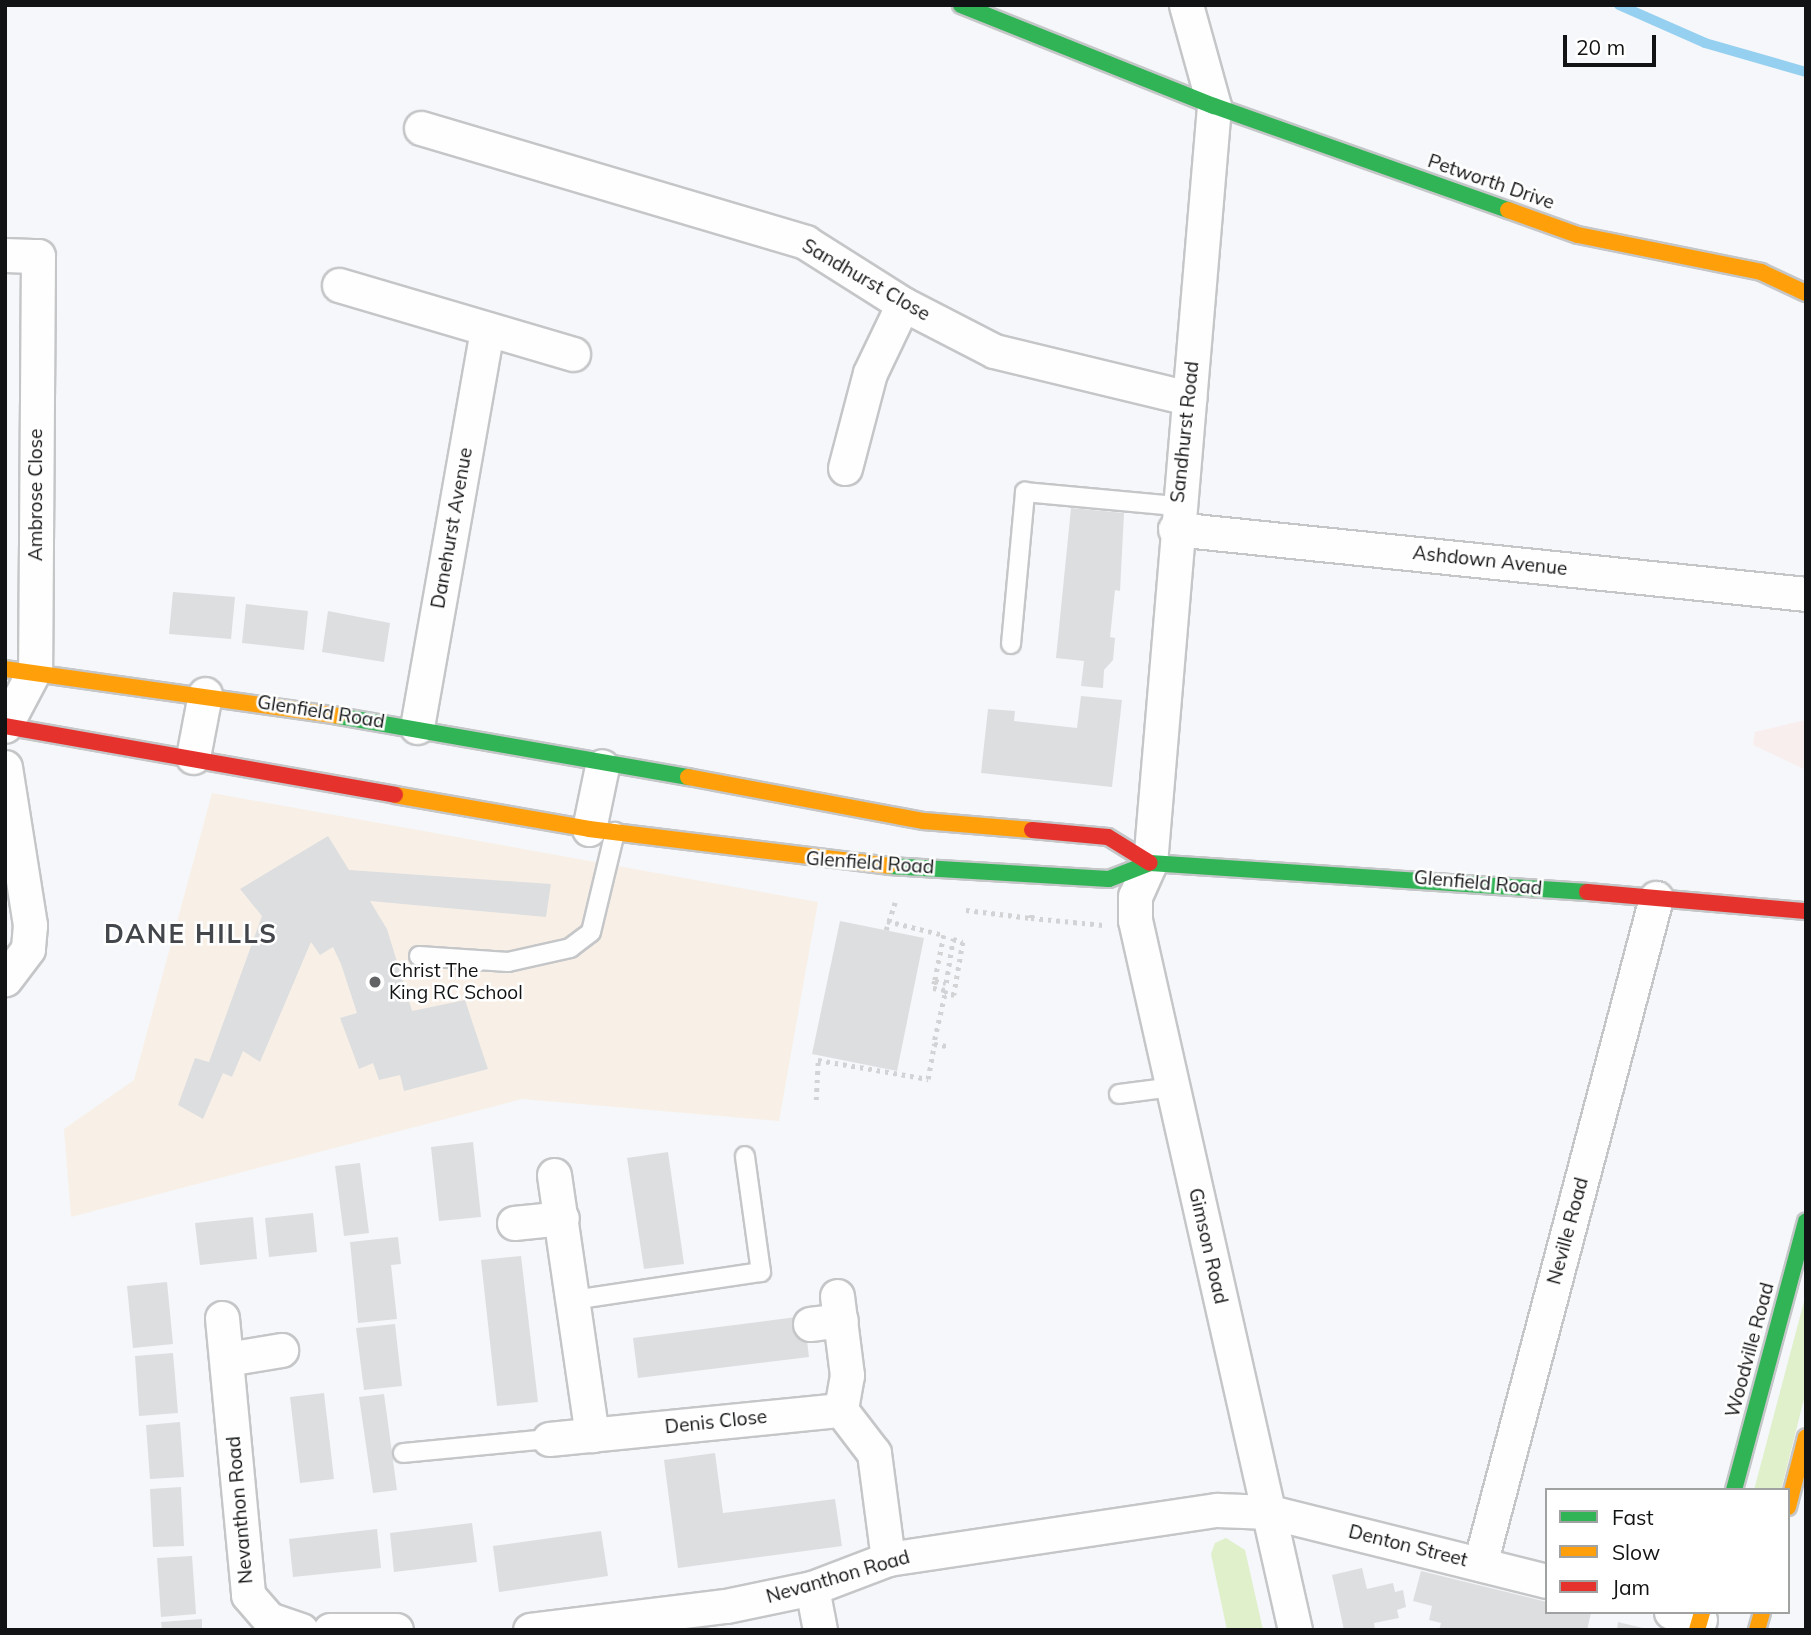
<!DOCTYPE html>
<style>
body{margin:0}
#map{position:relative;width:1811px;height:1635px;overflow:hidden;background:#f5f7fa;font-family:Mulish,sans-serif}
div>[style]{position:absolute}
.commercial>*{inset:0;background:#f9eeee}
.education>*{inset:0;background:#f8f0e7}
.green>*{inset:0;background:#dff0cb}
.stream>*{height:10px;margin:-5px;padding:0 5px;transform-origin:5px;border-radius:5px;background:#96d0f0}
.building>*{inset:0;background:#dddee0}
.path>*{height:4.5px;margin-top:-2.25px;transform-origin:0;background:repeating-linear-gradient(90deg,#d3d3d5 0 3.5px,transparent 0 8.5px)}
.roads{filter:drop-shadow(2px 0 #c5c6c8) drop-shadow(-2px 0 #c5c6c8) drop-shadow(0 2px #c5c6c8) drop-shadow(0 -2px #c5c6c8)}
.lane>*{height:18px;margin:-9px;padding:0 9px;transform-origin:9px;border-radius:9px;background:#fefefe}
.street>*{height:33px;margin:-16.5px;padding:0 16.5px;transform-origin:16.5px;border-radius:16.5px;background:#fefefe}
.fast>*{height:16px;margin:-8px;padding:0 8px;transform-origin:8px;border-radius:8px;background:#30b455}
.slow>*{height:16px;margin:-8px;padding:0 8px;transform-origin:8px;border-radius:8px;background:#ff9f0a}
.jam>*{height:16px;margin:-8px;padding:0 8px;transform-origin:8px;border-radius:8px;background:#e5322d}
.dots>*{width:19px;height:19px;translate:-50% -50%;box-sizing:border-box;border:4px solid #fff;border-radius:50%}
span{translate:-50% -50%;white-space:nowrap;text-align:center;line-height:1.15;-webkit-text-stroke:5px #fff;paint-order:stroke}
.street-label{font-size:19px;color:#121314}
.poi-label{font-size:19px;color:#121314}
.left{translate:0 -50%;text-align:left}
.district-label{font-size:26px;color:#43464a;font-weight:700;letter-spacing:2px}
.frame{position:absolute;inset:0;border:7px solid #121314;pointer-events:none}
.legend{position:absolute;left:1545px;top:1488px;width:245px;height:126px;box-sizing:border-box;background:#fff;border:2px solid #a0a1a1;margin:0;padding:9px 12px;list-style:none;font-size:21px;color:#121314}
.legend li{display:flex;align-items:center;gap:14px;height:35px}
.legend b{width:35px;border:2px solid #a0a1a1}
.scale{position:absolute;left:1563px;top:35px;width:93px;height:32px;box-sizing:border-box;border:4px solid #121314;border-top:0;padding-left:9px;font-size:21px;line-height:24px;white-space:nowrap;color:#121314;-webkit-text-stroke:5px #fff;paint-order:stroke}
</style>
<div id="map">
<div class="commercial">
<div style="clip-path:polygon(1806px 720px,1806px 770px,1753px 745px,1755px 732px)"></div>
</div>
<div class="education">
<div style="clip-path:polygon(212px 793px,818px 902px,779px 1121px,522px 1099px,71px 1217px,64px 1129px,134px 1080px)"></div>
</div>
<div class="green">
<div style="clip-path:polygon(1806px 1294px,1806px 1391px,1781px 1490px,1754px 1490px)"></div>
<div style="clip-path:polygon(1226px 1538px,1245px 1550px,1263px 1630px,1227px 1630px,1211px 1554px,1215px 1543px)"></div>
</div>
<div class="stream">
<div style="left:1619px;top:5px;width:94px;rotate:23.8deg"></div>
<div style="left:1705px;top:43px;width:105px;rotate:16deg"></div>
</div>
<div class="building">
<div style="clip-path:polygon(1071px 508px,1124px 513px,1120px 591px,1115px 590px,1110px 637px,1115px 638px,1113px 660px,1104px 670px,1103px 688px,1081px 686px,1084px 661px,1056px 658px)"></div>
<div style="clip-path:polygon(173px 592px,235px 597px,231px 639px,169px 634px)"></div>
<div style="clip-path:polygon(246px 604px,308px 611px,304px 650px,242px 643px)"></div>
<div style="clip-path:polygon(328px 611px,390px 623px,384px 662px,322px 652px)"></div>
<div style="clip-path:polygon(1081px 696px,1122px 700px,1112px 787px,981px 773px,988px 709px,1015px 711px,1014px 721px,1077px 728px)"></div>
<div style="clip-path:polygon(328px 836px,349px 870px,551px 884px,546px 917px,370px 901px,387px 929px,412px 1011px,465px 1000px,488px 1069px,404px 1091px,400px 1075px,379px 1080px,373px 1063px,359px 1069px,340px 1018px,357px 1013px,341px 964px,333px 947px,320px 955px,311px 942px,260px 1062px,243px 1051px,232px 1077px,223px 1073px,203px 1119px,178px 1105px,195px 1058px,209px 1062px,262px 916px,240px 889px)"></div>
<div style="clip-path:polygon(840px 921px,924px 938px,897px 1071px,812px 1054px)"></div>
<div style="clip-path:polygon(473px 1142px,481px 1217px,439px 1221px,431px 1147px)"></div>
<div style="clip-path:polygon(668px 1152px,684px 1264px,644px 1269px,627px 1158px)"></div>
<div style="clip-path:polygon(360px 1163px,369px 1233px,344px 1236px,335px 1166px)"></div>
<div style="clip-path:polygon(313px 1213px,317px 1252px,269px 1257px,265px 1218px)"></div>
<div style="clip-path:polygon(253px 1217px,257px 1259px,200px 1265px,195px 1223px)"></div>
<div style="clip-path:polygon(398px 1237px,401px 1264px,391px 1265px,397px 1319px,358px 1323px,350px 1242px)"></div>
<div style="clip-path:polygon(521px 1256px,538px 1402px,497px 1406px,481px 1260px)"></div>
<div style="clip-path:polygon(167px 1282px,173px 1344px,133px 1348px,127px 1286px)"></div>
<div style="clip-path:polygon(804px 1316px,809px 1357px,638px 1378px,633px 1338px)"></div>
<div style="clip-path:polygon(395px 1324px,402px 1386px,364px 1390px,356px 1328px)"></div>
<div style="clip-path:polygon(173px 1353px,178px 1413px,139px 1416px,135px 1356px)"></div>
<div style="clip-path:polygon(324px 1393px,334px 1479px,300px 1483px,290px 1397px)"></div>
<div style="clip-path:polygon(384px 1394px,397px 1490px,373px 1493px,359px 1397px)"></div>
<div style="clip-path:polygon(180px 1422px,184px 1477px,150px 1479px,146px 1425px)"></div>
<div style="clip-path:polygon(715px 1453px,723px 1513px,835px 1499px,842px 1546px,678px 1568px,664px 1460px)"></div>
<div style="clip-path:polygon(181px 1487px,184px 1546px,153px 1547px,150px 1489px)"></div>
<div style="clip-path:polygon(472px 1523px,477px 1562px,394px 1572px,390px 1533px)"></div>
<div style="clip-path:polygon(377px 1529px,381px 1568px,293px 1577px,289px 1539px)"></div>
<div style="clip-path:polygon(601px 1531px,608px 1576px,499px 1592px,493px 1546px)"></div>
<div style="clip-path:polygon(192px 1556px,196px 1614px,161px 1617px,157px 1558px)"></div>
<div style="clip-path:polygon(1362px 1568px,1367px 1589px,1393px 1583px,1395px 1592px,1403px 1590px,1406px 1607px,1397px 1610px,1399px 1618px,1374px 1623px,1375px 1630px,1344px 1630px,1332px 1575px)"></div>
<div style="clip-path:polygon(1421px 1571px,1547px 1602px,1547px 1612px,1591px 1613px,1587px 1630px,1439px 1630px,1441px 1623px,1429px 1620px,1432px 1606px,1413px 1601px)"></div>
<div style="clip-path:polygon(202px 1619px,202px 1630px,162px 1630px,161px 1622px)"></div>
<div style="clip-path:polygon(1618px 1622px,1647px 1629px,1647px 1630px,1617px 1630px)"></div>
</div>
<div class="path">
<div style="left:966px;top:910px;width:65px;rotate:7deg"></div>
<div style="left:1031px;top:918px;width:7px;rotate:-82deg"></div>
<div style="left:1031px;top:918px;width:73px;rotate:5.5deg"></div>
<div style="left:887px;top:921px;width:59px;rotate:13.8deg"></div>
<div style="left:944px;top:935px;width:47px;rotate:101.1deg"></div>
<div style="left:935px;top:981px;width:11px;rotate:10deg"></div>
<div style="left:946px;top:983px;width:45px;rotate:-81deg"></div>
<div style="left:953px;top:939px;width:10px;rotate:17deg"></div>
<div style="left:963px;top:942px;width:54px;rotate:99.6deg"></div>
<div style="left:954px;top:995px;width:9px;rotate:180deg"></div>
<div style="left:886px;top:930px;width:29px;rotate:-72deg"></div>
<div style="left:935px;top:981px;width:7px;rotate:106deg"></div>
<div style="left:933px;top:988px;width:13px;rotate:9deg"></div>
<div style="left:946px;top:990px;width:5px;rotate:101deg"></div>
<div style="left:945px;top:995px;width:50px;rotate:102.7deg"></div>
<div style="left:934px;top:1044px;width:13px;rotate:9deg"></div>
<div style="left:816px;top:1100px;width:40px;rotate:-87.1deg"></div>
<div style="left:818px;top:1060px;width:112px;rotate:9.8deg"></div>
<div style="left:928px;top:1079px;width:36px;rotate:-80deg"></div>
</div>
<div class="roads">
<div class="lane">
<div style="left:1011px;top:644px;width:153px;rotate:-84.7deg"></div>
<div style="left:1025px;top:492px;width:153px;rotate:5.3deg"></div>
<div style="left:419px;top:956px;width:89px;rotate:3.9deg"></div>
<div style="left:508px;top:962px;width:64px;rotate:-12.7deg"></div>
<div style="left:570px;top:948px;width:26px;rotate:-37deg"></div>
<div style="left:591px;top:932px;width:103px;rotate:-76.5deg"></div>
<div style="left:1119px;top:1094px;width:54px;rotate:-7.4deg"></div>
<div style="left:573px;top:1300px;width:190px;rotate:-8.5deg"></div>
<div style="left:761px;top:1272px;width:117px;rotate:-97.9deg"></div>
<div style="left:403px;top:1453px;width:147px;rotate:-5.5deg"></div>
</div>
<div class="street">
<div style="left:1186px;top:5px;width:105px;rotate:74.5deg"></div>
<div style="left:1214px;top:106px;width:760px;rotate:94.83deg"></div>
<div style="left:1150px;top:863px;width:36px;rotate:114deg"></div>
<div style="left:1135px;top:896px;width:24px;rotate:90deg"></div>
<div style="left:1135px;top:920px;width:728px;rotate:77.3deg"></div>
<div style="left:421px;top:128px;width:401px;rotate:16.5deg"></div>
<div style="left:805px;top:242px;width:116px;rotate:32.3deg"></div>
<div style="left:903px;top:304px;width:102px;rotate:27.3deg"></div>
<div style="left:994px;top:351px;width:201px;rotate:13.6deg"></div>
<div style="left:5px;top:255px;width:33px;rotate:2deg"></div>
<div style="left:38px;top:256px;width:413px;rotate:90.4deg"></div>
<div style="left:35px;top:669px;width:64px;rotate:117.8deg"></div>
<div style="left:339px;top:285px;width:244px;rotate:16.4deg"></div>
<div style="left:845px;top:468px;width:98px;rotate:-75.3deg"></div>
<div style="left:870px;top:373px;width:76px;rotate:-64.4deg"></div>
<div style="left:1175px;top:529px;width:634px;rotate:5.88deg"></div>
<div style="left:417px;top:727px;width:404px;rotate:-80deg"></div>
<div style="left:193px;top:757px;width:64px;rotate:-79.2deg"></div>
<div style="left:5px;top:767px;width:160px;rotate:81deg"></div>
<div style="left:30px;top:925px;width:24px;rotate:95deg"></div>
<div style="left:28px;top:949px;width:38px;rotate:127deg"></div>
<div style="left:589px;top:829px;width:64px;rotate:-78.3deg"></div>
<div style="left:554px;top:1175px;width:263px;rotate:81.7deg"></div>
<div style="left:514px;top:1223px;width:48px;rotate:-5.9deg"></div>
<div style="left:837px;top:1296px;width:80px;rotate:82.8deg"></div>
<div style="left:847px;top:1375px;width:36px;rotate:100deg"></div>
<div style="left:222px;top:1318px;width:278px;rotate:84.6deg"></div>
<div style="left:248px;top:1595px;width:32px;rotate:49deg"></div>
<div style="left:269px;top:1619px;width:34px;rotate:19deg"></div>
<div style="left:810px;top:1324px;width:31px;rotate:-7deg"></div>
<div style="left:227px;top:1359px;width:55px;rotate:-9.5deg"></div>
<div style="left:549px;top:1439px;width:293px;rotate:-5.7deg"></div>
<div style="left:841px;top:1410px;width:54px;rotate:52.5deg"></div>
<div style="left:874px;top:1453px;width:107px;rotate:82.5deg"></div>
<div style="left:1480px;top:1564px;width:689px;rotate:-75.2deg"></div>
<div style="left:812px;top:1588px;width:43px;rotate:79.2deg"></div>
<div style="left:1671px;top:1612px;width:30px;rotate:15deg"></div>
<div style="left:330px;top:1630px;width:66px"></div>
<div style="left:530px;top:1630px;width:197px;rotate:-7deg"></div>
<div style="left:726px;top:1606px;width:88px;rotate:-11.8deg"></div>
<div style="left:812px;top:1588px;width:81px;rotate:-20.9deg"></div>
<div style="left:888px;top:1559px;width:333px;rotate:-8.5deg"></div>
<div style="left:1217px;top:1510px;width:53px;rotate:2.2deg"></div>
<div style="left:1270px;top:1512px;width:285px;rotate:14deg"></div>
</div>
<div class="fast">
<div style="left:961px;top:5px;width:272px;rotate:21.8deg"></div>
<div style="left:1214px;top:106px;width:312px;rotate:19.5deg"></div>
<div style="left:338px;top:716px;width:355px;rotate:9.9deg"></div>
<div style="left:889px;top:866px;width:220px;rotate:3.4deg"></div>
<div style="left:1109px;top:879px;width:44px;rotate:-21.3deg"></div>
<div style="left:1150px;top:863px;width:438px;rotate:3.8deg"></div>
<div style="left:1734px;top:1490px;width:278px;rotate:-75deg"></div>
</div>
<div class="slow">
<div style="left:1508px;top:210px;width:74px;rotate:19.7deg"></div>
<div style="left:1578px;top:235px;width:187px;rotate:11.4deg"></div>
<div style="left:1761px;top:272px;width:50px;rotate:25deg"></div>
<div style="left:5px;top:669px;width:336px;rotate:8deg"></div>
<div style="left:688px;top:777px;width:240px;rotate:10.6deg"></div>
<div style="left:924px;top:821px;width:108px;rotate:4.8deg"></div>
<div style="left:395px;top:795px;width:197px;rotate:9.9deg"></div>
<div style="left:589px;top:829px;width:302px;rotate:7deg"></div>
<div style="left:1788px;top:1507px;width:72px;rotate:-75.6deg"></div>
<div style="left:1697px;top:1630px;width:19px;rotate:-74deg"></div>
<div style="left:1757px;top:1630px;width:19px;rotate:-74deg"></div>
</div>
<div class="jam">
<div style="left:5px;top:726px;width:396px;rotate:10deg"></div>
<div style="left:1032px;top:830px;width:76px;rotate:5.3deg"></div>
<div style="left:1108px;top:837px;width:49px;rotate:31.8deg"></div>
<div style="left:1587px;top:892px;width:220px;rotate:5deg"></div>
</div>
</div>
<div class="dots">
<div style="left:375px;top:982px;background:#616364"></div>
</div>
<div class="street-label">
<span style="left:1491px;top:182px;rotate:19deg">Petworth Drive</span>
<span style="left:866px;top:280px;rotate:30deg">Sandhurst Close</span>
<span style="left:1185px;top:432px;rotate:-84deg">Sandhurst Road</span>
<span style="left:36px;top:495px;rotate:-90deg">Ambrose Close</span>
<span style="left:452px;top:528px;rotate:-80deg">Danehurst Avenue</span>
<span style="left:1490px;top:561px;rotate:6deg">Ashdown Avenue</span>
<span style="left:321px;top:712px;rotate:9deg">Glenfield Road</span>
<span style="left:870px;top:863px;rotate:4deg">Glenfield Road</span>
<span style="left:1478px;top:883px;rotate:5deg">Glenfield Road</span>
<span style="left:1568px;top:1231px;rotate:-75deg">Neville Road</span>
<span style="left:1208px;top:1246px;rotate:77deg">Gimson Road</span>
<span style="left:1750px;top:1350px;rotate:-75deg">Woodville Road</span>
<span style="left:716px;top:1422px;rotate:-6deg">Denis Close</span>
<span style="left:240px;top:1510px;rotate:-95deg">Nevanthon Road</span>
<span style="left:1408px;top:1546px;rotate:14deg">Denton Street</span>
<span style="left:838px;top:1577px;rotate:-16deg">Nevanthon Road</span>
</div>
<div class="poi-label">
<span class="left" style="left:389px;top:982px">Christ The<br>King RC School</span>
</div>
<div class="district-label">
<span style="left:191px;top:934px">DANE HILLS</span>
</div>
<div class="frame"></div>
<ul class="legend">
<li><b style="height:9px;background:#30b455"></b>Fast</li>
<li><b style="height:9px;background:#ff9f0a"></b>Slow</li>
<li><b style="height:9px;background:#e5322d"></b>Jam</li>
</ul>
<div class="scale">20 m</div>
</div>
